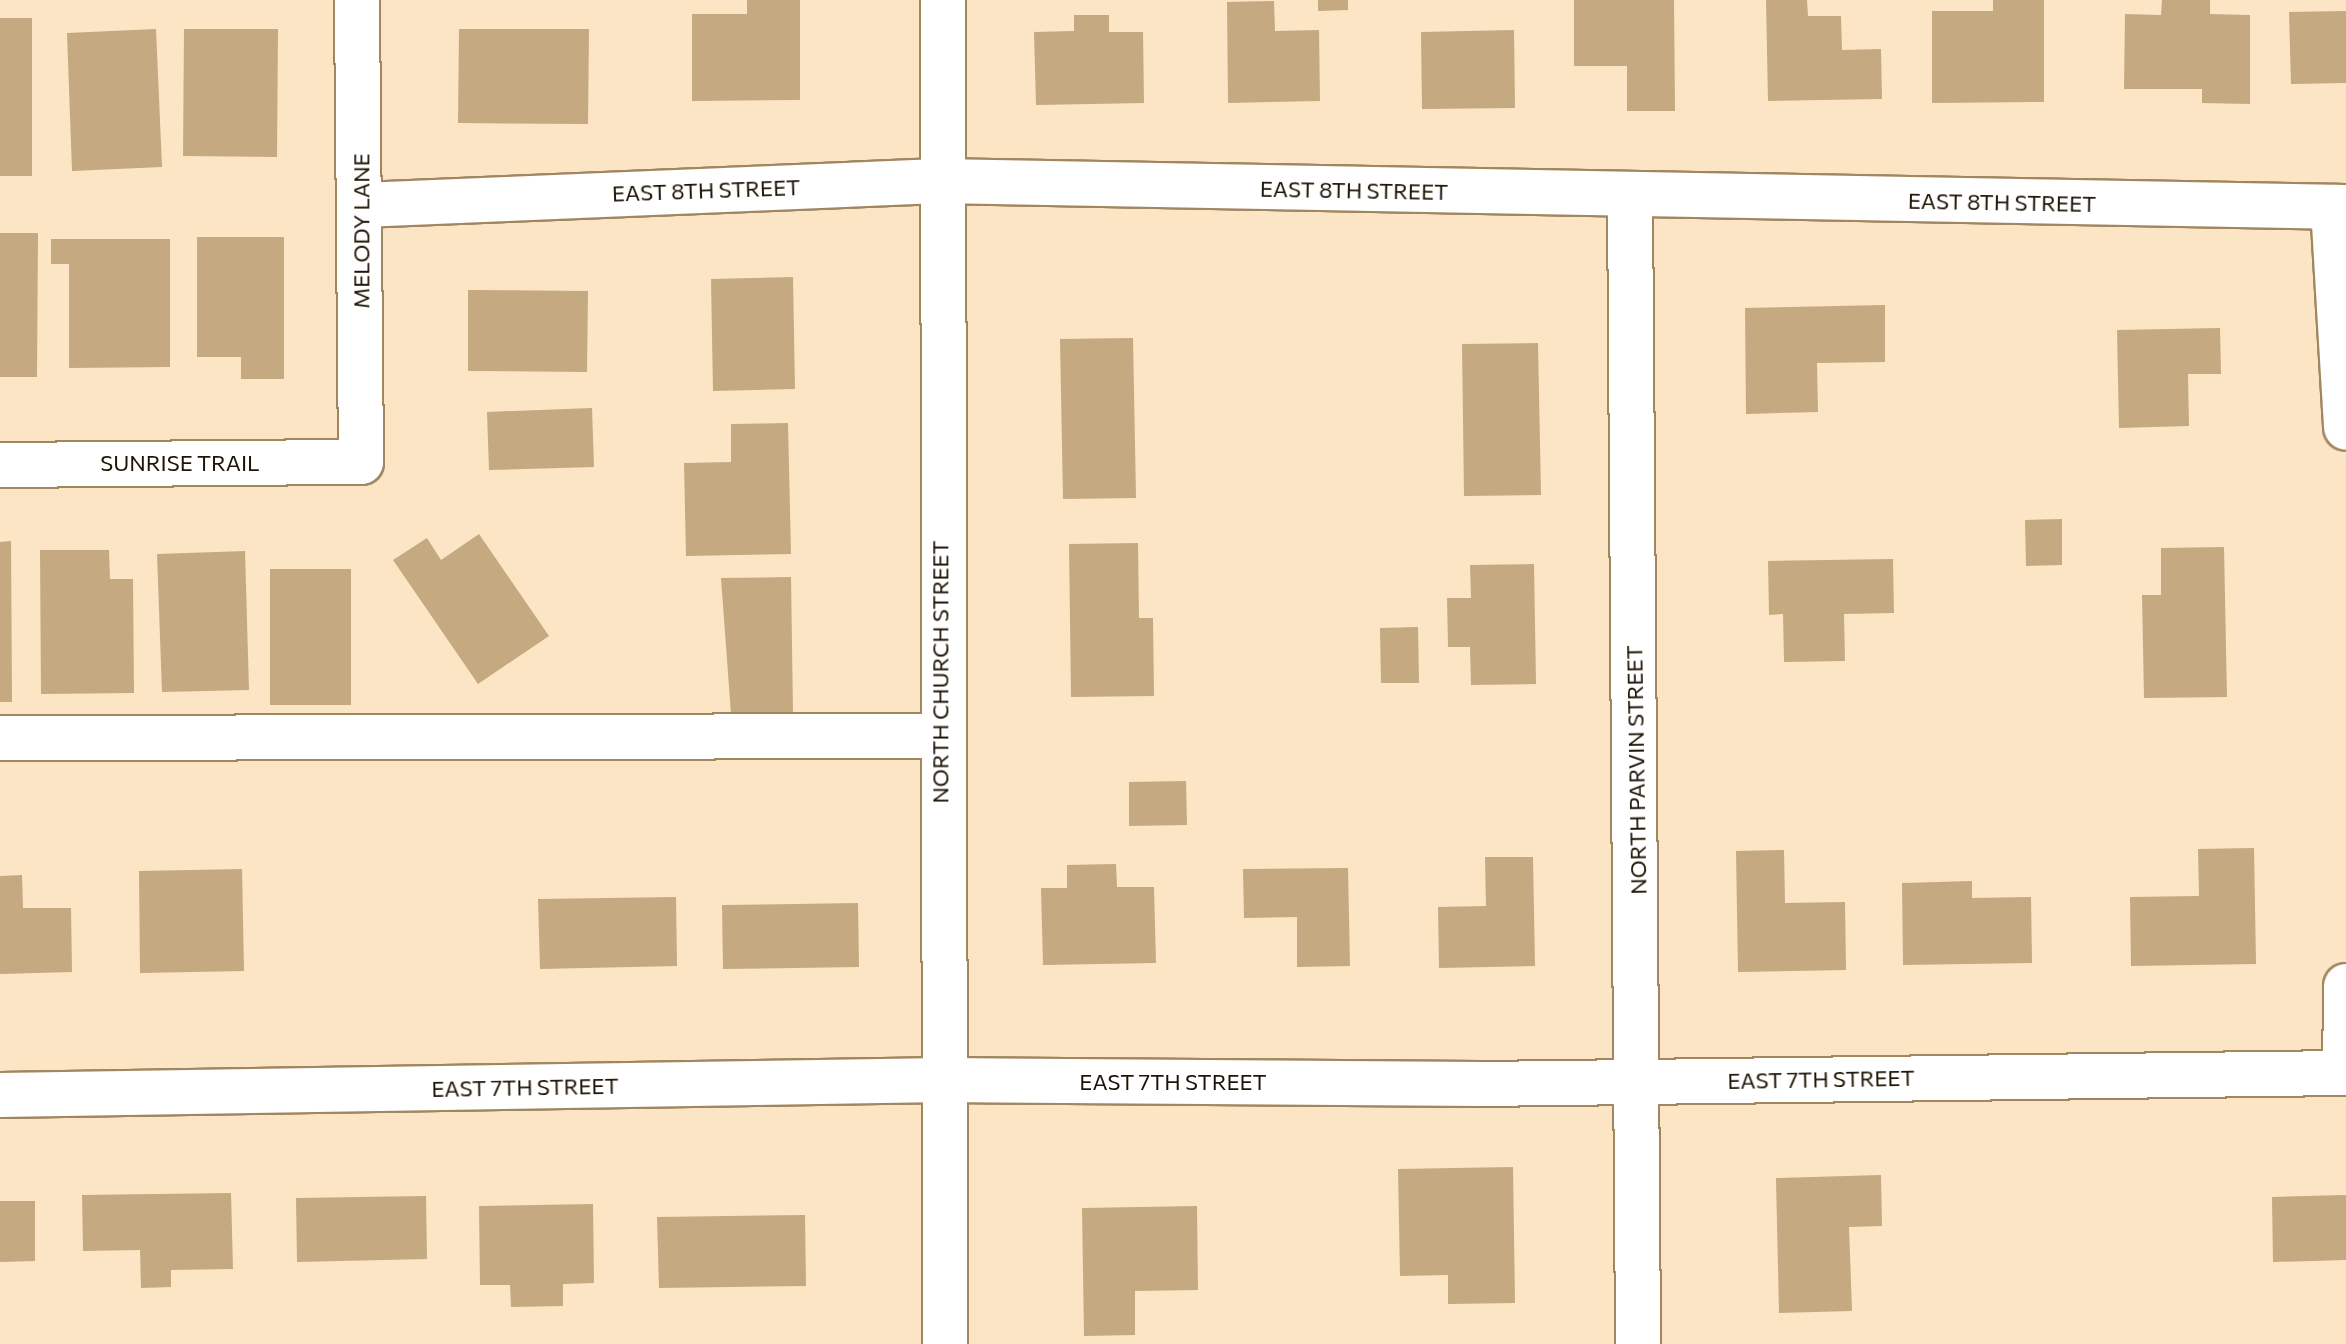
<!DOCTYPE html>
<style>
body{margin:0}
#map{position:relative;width:2346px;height:1344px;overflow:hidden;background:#fce5c4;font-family:Commissioner,sans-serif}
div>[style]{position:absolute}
.building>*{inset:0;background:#c4a981}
.roads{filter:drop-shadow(2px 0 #a18760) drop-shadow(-2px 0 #a18760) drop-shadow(0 2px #a18760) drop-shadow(0 -2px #a18760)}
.minor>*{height:44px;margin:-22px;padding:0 22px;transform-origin:22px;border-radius:22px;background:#fff}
span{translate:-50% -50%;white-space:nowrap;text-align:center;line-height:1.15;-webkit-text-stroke:8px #fff;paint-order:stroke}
.street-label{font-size:22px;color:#1e1405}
</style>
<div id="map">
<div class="building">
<div style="clip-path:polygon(747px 0,800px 0,800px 100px,692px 101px,692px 14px,747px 14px)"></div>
<div style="clip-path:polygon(1318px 0,1348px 0,1348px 10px,1318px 11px)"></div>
<div style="clip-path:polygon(1574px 0,1674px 0,1675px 111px,1627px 111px,1627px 66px,1574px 66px)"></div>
<div style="clip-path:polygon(1766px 0,1807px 0,1808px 16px,1841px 16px,1842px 50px,1881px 49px,1882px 99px,1768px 101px)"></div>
<div style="clip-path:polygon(1993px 0,2044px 0,2044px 102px,1932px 103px,1932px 11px,1993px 11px)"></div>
<div style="clip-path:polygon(2162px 0,2210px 0,2210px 14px,2250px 15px,2250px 104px,2202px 103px,2202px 89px,2124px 89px,2125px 14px,2161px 15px)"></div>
<div style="clip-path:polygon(1274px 1px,1275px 31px,1319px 30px,1320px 101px,1228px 103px,1227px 2px)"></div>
<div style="clip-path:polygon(2346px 11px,2346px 83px,2291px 84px,2289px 12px)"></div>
<div style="clip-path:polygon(1074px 15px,1109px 15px,1109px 32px,1143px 32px,1144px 103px,1036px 105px,1034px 32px,1074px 31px)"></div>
<div style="clip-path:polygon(0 18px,32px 18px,32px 176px,0 176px)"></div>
<div style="clip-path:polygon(156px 29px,162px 167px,72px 171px,67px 33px)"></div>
<div style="clip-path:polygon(184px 29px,278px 29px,277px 157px,183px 156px)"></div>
<div style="clip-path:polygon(459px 29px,589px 29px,588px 124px,458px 123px)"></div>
<div style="clip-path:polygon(1514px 30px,1515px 108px,1422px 109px,1421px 32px)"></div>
<div style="clip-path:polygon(0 233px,38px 233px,37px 377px,0 377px)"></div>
<div style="clip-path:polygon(197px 237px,284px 237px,284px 379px,241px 379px,241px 357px,197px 357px)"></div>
<div style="clip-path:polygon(51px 239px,170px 239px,170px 367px,69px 368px,69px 264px,51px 264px)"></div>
<div style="clip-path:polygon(793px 277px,795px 389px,713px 391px,711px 279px)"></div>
<div style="clip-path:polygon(468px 290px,588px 291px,587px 372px,468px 371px)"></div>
<div style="clip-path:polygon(1885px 305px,1885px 362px,1817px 363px,1818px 412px,1746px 414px,1745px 308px)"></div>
<div style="clip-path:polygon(2220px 328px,2221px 374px,2188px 374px,2189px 426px,2119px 428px,2117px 330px)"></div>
<div style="clip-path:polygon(1133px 338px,1136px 498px,1063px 499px,1060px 339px)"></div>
<div style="clip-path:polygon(1538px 343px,1541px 495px,1464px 496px,1462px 344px)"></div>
<div style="clip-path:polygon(592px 408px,594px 467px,489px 470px,487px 412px)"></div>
<div style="clip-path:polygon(788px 423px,791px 554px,686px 556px,684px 463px,731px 462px,731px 424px)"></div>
<div style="clip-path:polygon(2062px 519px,2062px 565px,2026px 566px,2025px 520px)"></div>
<div style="clip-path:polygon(479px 534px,549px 636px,478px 684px,393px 560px,427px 538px,441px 560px)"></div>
<div style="clip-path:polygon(11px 541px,12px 702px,0 702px,0 542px)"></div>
<div style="clip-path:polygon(1138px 543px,1139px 618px,1153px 618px,1154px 696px,1071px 697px,1069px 544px)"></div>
<div style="clip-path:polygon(2224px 547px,2227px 697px,2144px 698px,2142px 595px,2161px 595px,2161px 548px)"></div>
<div style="clip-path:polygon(40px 550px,109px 550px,110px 579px,133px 579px,134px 693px,41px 694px)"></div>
<div style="clip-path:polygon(245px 551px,249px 690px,162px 692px,157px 554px)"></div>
<div style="clip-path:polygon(1893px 559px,1894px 613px,1844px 614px,1845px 661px,1784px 662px,1783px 614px,1769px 615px,1768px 561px)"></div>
<div style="clip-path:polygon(1534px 564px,1536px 684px,1471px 685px,1470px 647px,1448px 647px,1447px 598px,1471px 598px,1470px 565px)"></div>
<div style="clip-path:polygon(270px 569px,351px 569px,351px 705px,270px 705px)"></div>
<div style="clip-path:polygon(791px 577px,793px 713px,731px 714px,721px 578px)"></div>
<div style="clip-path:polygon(1418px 627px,1419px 683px,1381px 683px,1380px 628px)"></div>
<div style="clip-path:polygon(1186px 781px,1187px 825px,1129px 826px,1129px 782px)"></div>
<div style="clip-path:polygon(2254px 848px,2256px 964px,2131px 966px,2130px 897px,2199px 896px,2198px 849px)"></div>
<div style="clip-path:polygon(1784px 850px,1785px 903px,1845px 902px,1846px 970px,1738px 972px,1736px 851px)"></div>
<div style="clip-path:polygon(1485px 857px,1533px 857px,1535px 966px,1439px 968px,1438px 907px,1486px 906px)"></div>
<div style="clip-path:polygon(1116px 864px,1117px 887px,1154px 887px,1156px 963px,1043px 965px,1041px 888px,1067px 888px,1067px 865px)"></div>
<div style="clip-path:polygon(1348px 868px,1350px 966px,1297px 967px,1297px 917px,1244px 918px,1243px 869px)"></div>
<div style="clip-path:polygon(242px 869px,244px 971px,140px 973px,139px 871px)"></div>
<div style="clip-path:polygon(22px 875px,23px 908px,71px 908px,72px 972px,0 974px,0 876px)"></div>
<div style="clip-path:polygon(1972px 881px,1972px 898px,2031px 897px,2032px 963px,1903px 965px,1902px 883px)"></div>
<div style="clip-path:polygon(676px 897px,677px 966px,540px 969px,538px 899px)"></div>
<div style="clip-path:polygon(858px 903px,859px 967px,723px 969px,722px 905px)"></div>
<div style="clip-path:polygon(1513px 1167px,1515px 1303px,1448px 1304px,1448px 1275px,1400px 1276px,1398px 1169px)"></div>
<div style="clip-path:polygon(1881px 1175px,1882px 1226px,1849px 1227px,1852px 1311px,1779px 1313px,1776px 1178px)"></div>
<div style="clip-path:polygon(231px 1193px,233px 1269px,171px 1270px,171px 1287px,141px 1288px,140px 1250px,83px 1251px,82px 1195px)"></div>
<div style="clip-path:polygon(2346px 1195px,2346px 1260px,2273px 1262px,2272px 1197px)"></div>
<div style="clip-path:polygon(426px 1196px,427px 1259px,297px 1262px,296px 1198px)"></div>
<div style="clip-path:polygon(0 1201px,35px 1201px,35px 1261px,0 1262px)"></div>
<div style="clip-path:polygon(593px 1204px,594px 1283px,563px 1284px,563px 1306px,511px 1307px,510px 1285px,480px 1285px,479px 1206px)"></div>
<div style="clip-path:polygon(1197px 1206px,1198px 1290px,1135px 1291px,1135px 1335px,1084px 1336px,1082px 1208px)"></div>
<div style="clip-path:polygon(805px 1215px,806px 1286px,659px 1288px,657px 1217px)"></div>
</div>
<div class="roads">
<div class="minor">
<div style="left:943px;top:0;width:1344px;rotate:89.91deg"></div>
<div style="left:1630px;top:196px;width:1148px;rotate:89.6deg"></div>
<div style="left:362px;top:205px;width:577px;rotate:-2.38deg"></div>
<div style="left:939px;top:181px;width:1407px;rotate:1.06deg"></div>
<div style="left:2333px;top:207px;width:221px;rotate:86.6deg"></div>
<div style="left:0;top:465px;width:361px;rotate:-0.5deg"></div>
<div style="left:361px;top:462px;width:462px;rotate:-90.5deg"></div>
<div style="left:0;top:738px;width:939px;rotate:-0.12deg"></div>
<div style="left:2345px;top:1073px;width:87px;rotate:-89.3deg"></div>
<div style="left:0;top:1095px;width:945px;rotate:-0.91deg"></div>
<div style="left:945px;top:1080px;width:535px;rotate:0.43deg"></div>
<div style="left:1480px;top:1084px;width:866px;rotate:-0.73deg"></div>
</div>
</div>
<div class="street-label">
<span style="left:706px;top:190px;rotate:-2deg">EAST 8TH STREET</span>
<span style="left:1354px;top:190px;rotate:1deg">EAST 8TH STREET</span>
<span style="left:2002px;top:202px;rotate:1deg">EAST 8TH STREET</span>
<span style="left:361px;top:231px;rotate:-90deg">MELODY LANE</span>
<span style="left:180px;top:463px">SUNRISE TRAIL</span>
<span style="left:940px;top:672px;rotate:-90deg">NORTH CHURCH STREET</span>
<span style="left:1636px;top:770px;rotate:-91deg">NORTH PARVIN STREET</span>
<span style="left:1821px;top:1079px;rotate:-1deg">EAST 7TH STREET</span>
<span style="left:1173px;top:1082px">EAST 7TH STREET</span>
<span style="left:525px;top:1087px;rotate:-1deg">EAST 7TH STREET</span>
</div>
</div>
